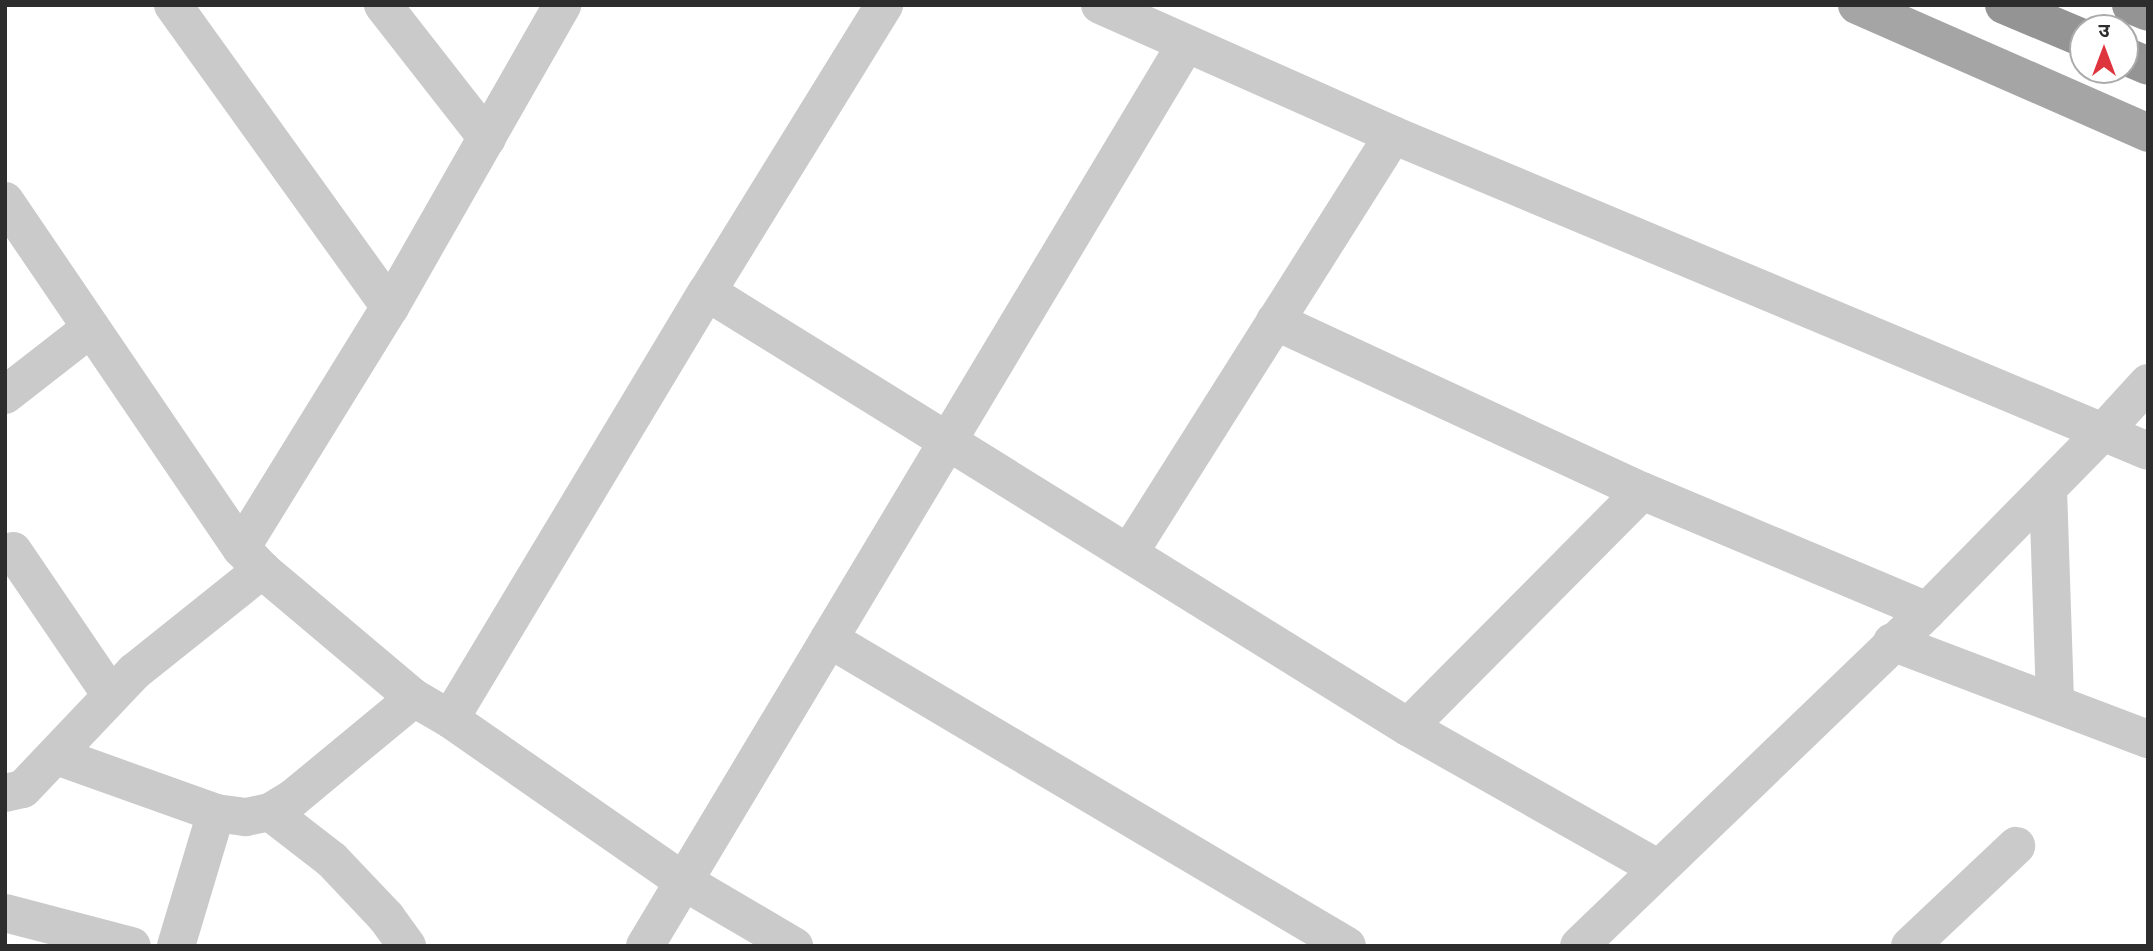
<!DOCTYPE html>
<meta charset="utf-8">
<style>
body{margin:0}
#map{position:relative;width:2153px;height:951px;overflow:hidden;background:#fff;font-family:Quicksand,"Noto Sans Devanagari",sans-serif}
div>[style]{position:absolute}
.minor>*{height:38px;margin:-19px;padding:0 19px;transform-origin:19px;border-radius:19px;background:#cacaca}
.major>*{height:38px;margin:-19px;padding:0 19px;transform-origin:19px;border-radius:19px;background:#a5a5a5}
.highway>*{height:38px;margin:-19px;padding:0 19px;transform-origin:19px;border-radius:19px;background:#949494}
span{translate:-50% -50%;white-space:nowrap;text-align:center;line-height:1.15;-webkit-text-stroke:7px #fff;paint-order:stroke}
.frame{position:absolute;inset:0;border:7px solid #2d2d2d;pointer-events:none}
.north{position:absolute;left:2069px;top:14px;width:70px;height:70px;box-sizing:border-box;background:#fff;border:2px solid #ababab;border-radius:50%;rotate:0deg;font-size:19px;font-weight:700;line-height:28px;text-align:center;color:#2d2d2d}
.north::after{content:'';display:block;margin:auto;width:24px;height:32px;background:#de343e;clip-path:polygon(50% 0,100% 100%,50% 72%,0 100%)}
</style>
<div id="map">
<div class="minor">
<div style="left:173px;top:5px;width:372px;rotate:54.3deg"></div>
<div style="left:383px;top:5px;width:169px;rotate:52deg"></div>
<div style="left:1100px;top:5px;width:321px;rotate:23.9deg"></div>
<div style="left:1393px;top:135px;width:818px;rotate:22.71deg"></div>
<div style="left:5px;top:201px;width:420px;rotate:55.8deg"></div>
<div style="left:241px;top:548px;width:30px;rotate:46deg"></div>
<div style="left:262px;top:570px;width:199px;rotate:40.1deg"></div>
<div style="left:414px;top:698px;width:42px;rotate:30.3deg"></div>
<div style="left:450px;top:719px;width:284px;rotate:34.8deg"></div>
<div style="left:683px;top:881px;width:129px;rotate:30.4deg"></div>
<div style="left:707px;top:292px;width:825px;rotate:31.82deg"></div>
<div style="left:1408px;top:727px;width:286px;rotate:29.5deg"></div>
<div style="left:1275px;top:321px;width:404px;rotate:24.9deg"></div>
<div style="left:1642px;top:491px;width:309px;rotate:22.8deg"></div>
<div style="left:5px;top:395px;width:109px;rotate:-37.9deg"></div>
<div style="left:2048px;top:489px;width:214px;rotate:88.1deg"></div>
<div style="left:241px;top:548px;width:283px;rotate:-58.3deg"></div>
<div style="left:390px;top:307px;width:348px;rotate:-60.3deg"></div>
<div style="left:13px;top:551px;width:174px;rotate:55.8deg"></div>
<div style="left:1129px;top:553px;width:494px;rotate:-57.7deg"></div>
<div style="left:829px;top:639px;width:602px;rotate:30.65deg"></div>
<div style="left:1892px;top:642px;width:274px;rotate:20.8deg"></div>
<div style="left:450px;top:719px;width:498px;rotate:-59deg"></div>
<div style="left:707px;top:292px;width:337px;rotate:-58.3deg"></div>
<div style="left:1408px;top:727px;width:332px;rotate:-45.2deg"></div>
<div style="left:57px;top:756px;width:169px;rotate:19.7deg"></div>
<div style="left:216px;top:813px;width:30px;rotate:8deg"></div>
<div style="left:246px;top:817px;width:25px;rotate:-12deg"></div>
<div style="left:270px;top:812px;width:26px;rotate:-31deg"></div>
<div style="left:292px;top:799px;width:158px;rotate:-39.6deg"></div>
<div style="left:5px;top:793px;width:18px;rotate:-13deg"></div>
<div style="left:23px;top:789px;width:161px;rotate:-46.5deg"></div>
<div style="left:134px;top:672px;width:164px;rotate:-38.6deg"></div>
<div style="left:270px;top:812px;width:78px;rotate:37.7deg"></div>
<div style="left:332px;top:860px;width:79px;rotate:46.5deg"></div>
<div style="left:386px;top:917px;width:36px;rotate:54deg"></div>
<div style="left:5px;top:913px;width:131px;rotate:14.6deg"></div>
<div style="left:176px;top:946px;width:139px;rotate:-73.3deg"></div>
<div style="left:645px;top:946px;width:1052px;rotate:-59.05deg"></div>
<div style="left:1579px;top:946px;width:483px;rotate:-43.9deg"></div>
<div style="left:1927px;top:611px;width:252px;rotate:-45.5deg"></div>
<div style="left:2104px;top:431px;width:65px;rotate:-47.5deg"></div>
<div style="left:1910px;top:946px;width:146px;rotate:-43.3deg"></div>
</div>
<div class="major">
<div style="left:1857px;top:5px;width:318px;rotate:23.7deg"></div>
</div>
<div class="highway">
<div style="left:2004px;top:5px;width:86px;rotate:22.7deg"></div>
<div style="left:2131px;top:5px;width:18px;rotate:22deg"></div>
<div style="left:2125px;top:56px;width:25px;rotate:23deg"></div>
</div>
<div class="frame"></div>
<div class="north">उ</div>
</div>
